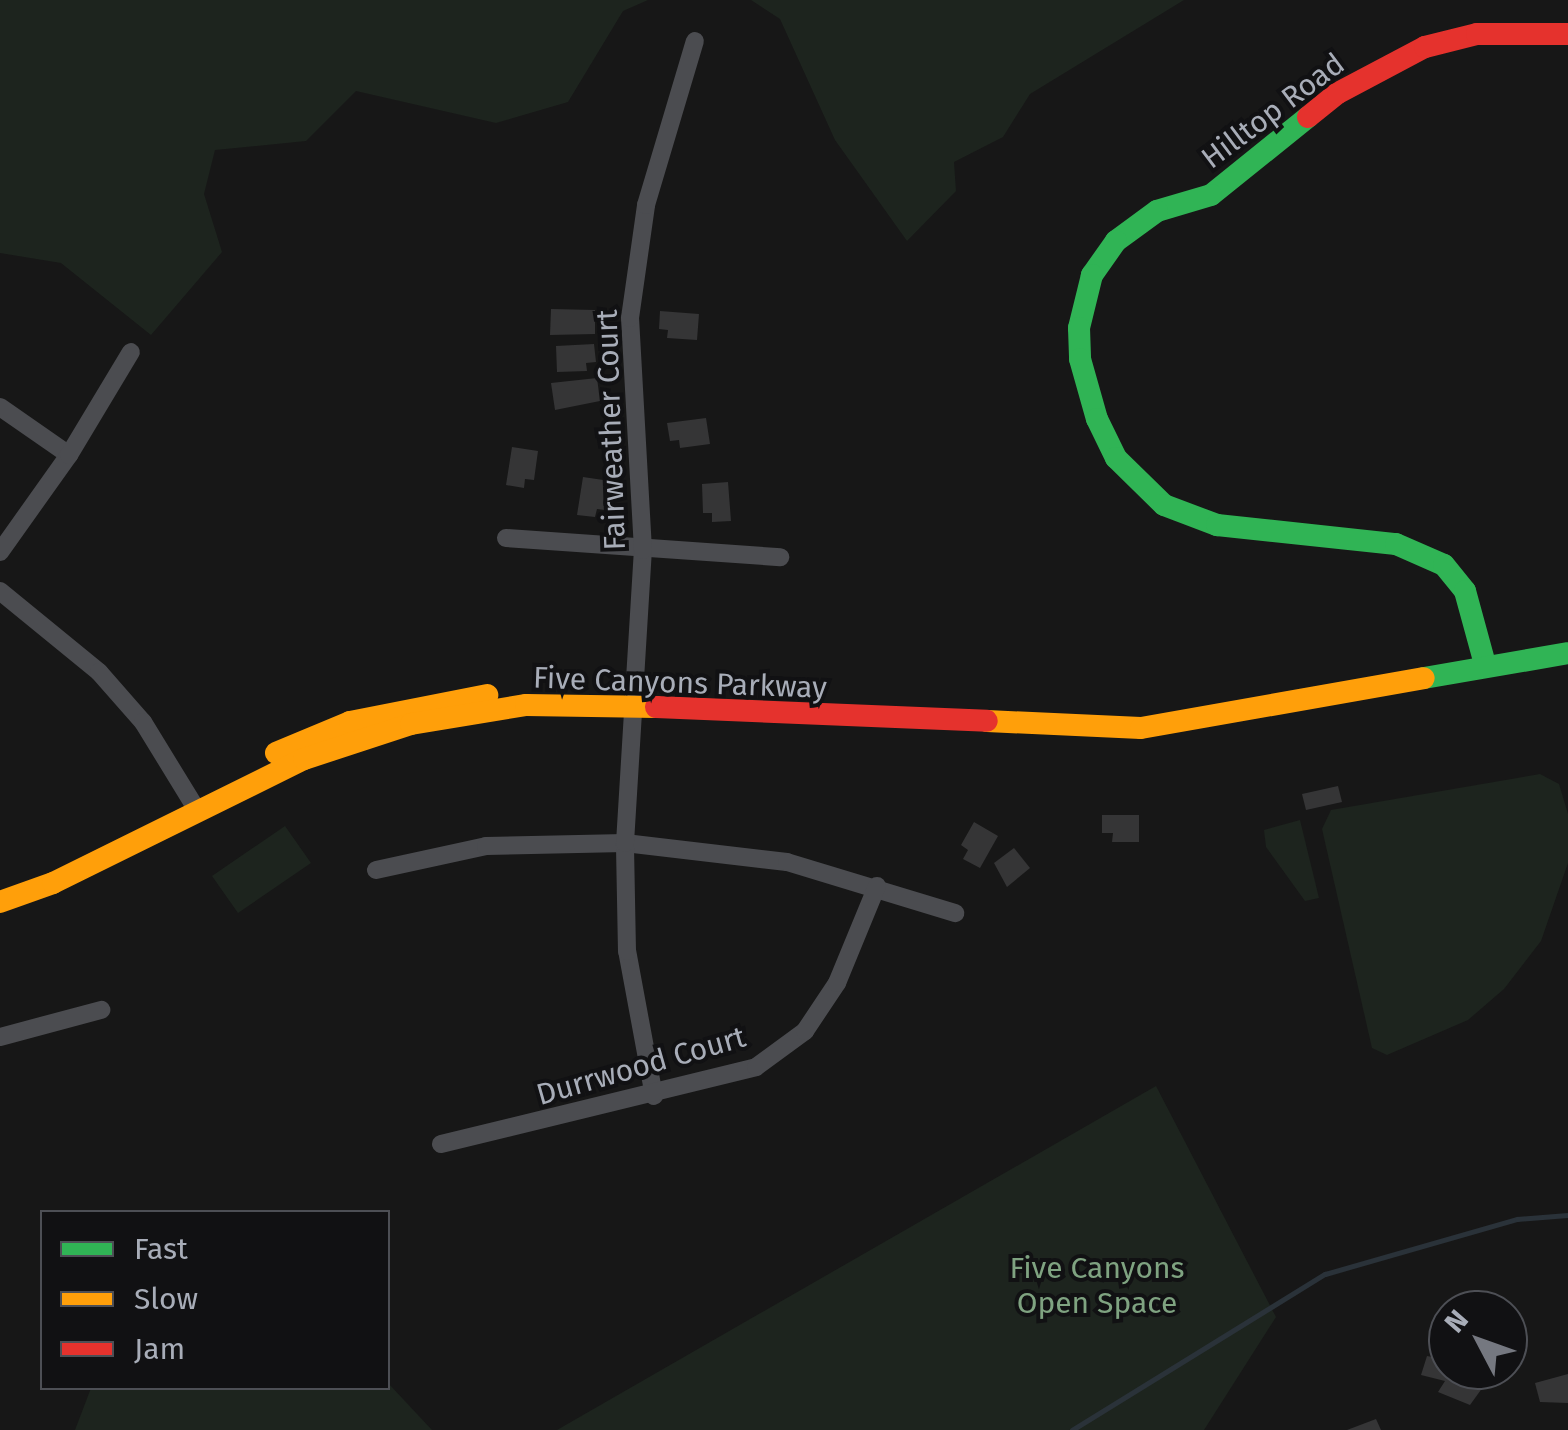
<!DOCTYPE html>
<style>
body{margin:0}
#map{position:relative;width:1568px;height:1430px;overflow:hidden;background:#171717;font-family:"Fira Sans",sans-serif}
div>[style]{position:absolute}
.green>*{inset:0;background:#1d241e}
.stream>*{height:5px;margin:-2.5px;padding:0 2.5px;transform-origin:2.5px;border-radius:2.5px;background:#2a3239}
.building>*{inset:0;background:#353536}
.street>*{height:18px;margin:-9px;padding:0 9px;transform-origin:9px;border-radius:9px;background:#4b4c50}
.fast>*{height:22px;margin:-11px;padding:0 11px;transform-origin:11px;border-radius:11px;background:#30b455}
.slow>*{height:22px;margin:-11px;padding:0 11px;transform-origin:11px;border-radius:11px;background:#ff9f0a}
.jam>*{height:22px;margin:-11px;padding:0 11px;transform-origin:11px;border-radius:11px;background:#e5322d}
span{translate:-50% -50%;white-space:nowrap;text-align:center;line-height:1.15;-webkit-text-stroke:8px #111113;paint-order:stroke}
.street-label{font-size:30px;color:#a8adb8}
.park-label{font-size:30px;color:#7fa381}
.legend{position:absolute;left:40px;top:1210px;width:350px;height:180px;box-sizing:border-box;background:#111113;border:2px solid #4d4f55;margin:0;padding:12px 18px;list-style:none;font-size:30px;color:#a8adb8}
.legend li{display:flex;align-items:center;gap:20px;height:50px}
.legend b{width:50px;border:2px solid #4d4f55}
.north{position:absolute;left:1428px;top:1290px;width:100px;height:100px;box-sizing:border-box;background:#111113;border:2px solid #4d4f55;border-radius:50%;rotate:311deg;font-size:28px;font-weight:700;line-height:40px;text-align:center;color:#a8adb8}
.north::after{content:'';display:block;margin:auto;width:35px;height:45px;background:#757880;clip-path:polygon(50% 0,100% 100%,50% 72%,0 100%)}
</style>
<div id="map">
<div class="green">
<div style="clip-path:polygon(0 0,648px 0,623px 11px,568px 102px,496px 123px,356px 91px,306px 141px,215px 150px,204px 194px,222px 252px,151px 335px,61px 263px,0 253px)"></div>
<div style="clip-path:polygon(751px 0,1184px 0,1030px 94px,1003px 137px,954px 162px,956px 191px,907px 241px,835px 140px,780px 19px)"></div>
<div style="clip-path:polygon(1540px 774px,1559px 784px,1568px 814px,1568px 863px,1541px 941px,1504px 989px,1468px 1020px,1387px 1055px,1372px 1048px,1322px 829px,1331px 810px)"></div>
<div style="clip-path:polygon(1300px 820px,1319px 898px,1305px 901px,1266px 847px,1264px 830px)"></div>
<div style="clip-path:polygon(285px 826px,311px 863px,238px 913px,212px 876px)"></div>
<div style="clip-path:polygon(1156px 1086px,1276px 1317px,1204px 1430px,557px 1430px)"></div>
<div style="clip-path:polygon(388px 1383px,432px 1430px,75px 1430px,91px 1388px)"></div>
</div>
<div class="stream">
<div style="left:1072px;top:1430px;width:297px;rotate:-31.7deg"></div>
<div style="left:1325px;top:1274px;width:200px;rotate:-16deg"></div>
<div style="left:1517px;top:1219px;width:51px;rotate:-4.5deg"></div>
</div>
<div class="building">
<div style="clip-path:polygon(551px 309px,595px 310px,595px 334px,550px 335px)"></div>
<div style="clip-path:polygon(660px 311px,699px 314px,697px 340px,667px 338px,668px 330px,659px 329px)"></div>
<div style="clip-path:polygon(594px 344px,596px 362px,586px 363px,587px 371px,557px 372px,556px 346px)"></div>
<div style="clip-path:polygon(597px 378px,600px 401px,555px 410px,551px 383px)"></div>
<div style="clip-path:polygon(706px 418px,710px 444px,680px 448px,679px 440px,670px 441px,667px 423px)"></div>
<div style="clip-path:polygon(512px 447px,538px 451px,534px 480px,525px 479px,524px 488px,506px 485px)"></div>
<div style="clip-path:polygon(583px 477px,610px 481px,605px 510px,597px 509px,595px 517px,577px 515px)"></div>
<div style="clip-path:polygon(728px 482px,731px 521px,712px 522px,712px 513px,703px 513px,702px 484px)"></div>
<div style="clip-path:polygon(1338px 786px,1342px 802px,1306px 810px,1302px 794px)"></div>
<div style="clip-path:polygon(1102px 815px,1139px 815px,1139px 842px,1112px 842px,1113px 833px,1102px 833px)"></div>
<div style="clip-path:polygon(974px 822px,998px 836px,980px 868px,963px 859px,968px 850px,961px 845px)"></div>
<div style="clip-path:polygon(1014px 848px,1030px 868px,1007px 887px,994px 863px)"></div>
<div style="clip-path:polygon(1427px 1356px,1447px 1360px,1448px 1370px,1464px 1370px,1483px 1387px,1470px 1405px,1438px 1392px,1445px 1381px,1421px 1375px)"></div>
<div style="clip-path:polygon(1568px 1374px,1568px 1403px,1540px 1402px,1535px 1383px)"></div>
<div style="clip-path:polygon(1376px 1419px,1381px 1430px,1347px 1430px)"></div>
</div>
<div class="street">
<div style="left:0;top:407px;width:84px;rotate:34.8deg"></div>
<div style="left:506px;top:538px;width:275px;rotate:4deg"></div>
<div style="left:0;top:552px;width:119px;rotate:-54.6deg"></div>
<div style="left:69px;top:455px;width:120px;rotate:-59deg"></div>
<div style="left:0;top:591px;width:128px;rotate:39.3deg"></div>
<div style="left:99px;top:672px;width:67px;rotate:48.7deg"></div>
<div style="left:143px;top:722px;width:100px;rotate:58.5deg"></div>
<div style="left:376px;top:870px;width:113px;rotate:-12.3deg"></div>
<div style="left:486px;top:846px;width:139px;rotate:-1.2deg"></div>
<div style="left:625px;top:843px;width:163px;rotate:6.7deg"></div>
<div style="left:787px;top:862px;width:176px;rotate:16.9deg"></div>
<div style="left:0;top:1037px;width:105px;rotate:-15deg"></div>
<div style="left:654px;top:1096px;width:147px;rotate:-100.5deg"></div>
<div style="left:627px;top:951px;width:108px;rotate:-91.1deg"></div>
<div style="left:625px;top:843px;width:294px;rotate:-86.5deg"></div>
<div style="left:643px;top:550px;width:232px;rotate:-93.2deg"></div>
<div style="left:630px;top:318px;width:114px;rotate:-81.9deg"></div>
<div style="left:646px;top:205px;width:171px;rotate:-73.4deg"></div>
<div style="left:441px;top:1144px;width:324px;rotate:-13.7deg"></div>
<div style="left:756px;top:1067px;width:61px;rotate:-36.3deg"></div>
<div style="left:805px;top:1031px;width:58px;rotate:-56.3deg"></div>
<div style="left:837px;top:983px;width:105px;rotate:-67.6deg"></div>
</div>
<div class="fast">
<div style="left:1308px;top:117px;width:124px;rotate:141.2deg"></div>
<div style="left:1211px;top:195px;width:56px;rotate:163.5deg"></div>
<div style="left:1157px;top:211px;width:51px;rotate:143.8deg"></div>
<div style="left:1116px;top:241px;width:42px;rotate:125.2deg"></div>
<div style="left:1092px;top:275px;width:55px;rotate:103.8deg"></div>
<div style="left:1079px;top:328px;width:31px;rotate:88deg"></div>
<div style="left:1080px;top:359px;width:62px;rotate:74.2deg"></div>
<div style="left:1097px;top:419px;width:43px;rotate:64deg"></div>
<div style="left:1116px;top:458px;width:67px;rotate:44.4deg"></div>
<div style="left:1164px;top:505px;width:57px;rotate:20.7deg"></div>
<div style="left:1217px;top:525px;width:180px;rotate:6.1deg"></div>
<div style="left:1396px;top:544px;width:52px;rotate:23.6deg"></div>
<div style="left:1444px;top:565px;width:33px;rotate:51deg"></div>
<div style="left:1465px;top:591px;width:76px;rotate:74.7deg"></div>
<div style="left:1424px;top:678px;width:146px;rotate:-9.8deg"></div>
</div>
<div class="slow">
<div style="left:987px;top:721px;width:154px;rotate:2.6deg"></div>
<div style="left:1141px;top:728px;width:287px;rotate:-10deg"></div>
<div style="left:276px;top:753px;width:80px;rotate:-22.7deg"></div>
<div style="left:350px;top:722px;width:140px;rotate:-11.1deg"></div>
<div style="left:0;top:902px;width:56px;rotate:-19.7deg"></div>
<div style="left:53px;top:883px;width:280px;rotate:-26.3deg"></div>
<div style="left:304px;top:759px;width:113px;rotate:-18.1deg"></div>
<div style="left:411px;top:724px;width:117px;rotate:-9.4deg"></div>
<div style="left:526px;top:705px;width:130px;rotate:0.9deg"></div>
</div>
<div class="jam">
<div style="left:1308px;top:117px;width:38px;rotate:-39deg"></div>
<div style="left:1338px;top:93px;width:98px;rotate:-27.9deg"></div>
<div style="left:1425px;top:47px;width:54px;rotate:-14deg"></div>
<div style="left:1477px;top:34px;width:91px"></div>
<div style="left:656px;top:707px;width:331px;rotate:2.4deg"></div>
</div>
<div class="street-label">
<span style="left:1273px;top:111px;rotate:-37deg">Hilltop Road</span>
<span style="left:611px;top:430px;rotate:-92deg">Fairweather Court</span>
<span style="left:680px;top:683px;rotate:2deg">Five Canyons Parkway</span>
<span style="left:641px;top:1066px;rotate:-16deg">Durrwood Court</span>
</div>
<div class="park-label">
<span style="left:1097px;top:1285px">Five Canyons<br>Open Space</span>
</div>
<ul class="legend">
<li><b style="height:12px;background:#30b455"></b>Fast</li>
<li><b style="height:12px;background:#ff9f0a"></b>Slow</li>
<li><b style="height:12px;background:#e5322d"></b>Jam</li>
</ul>
<div class="north">N</div>
</div>
